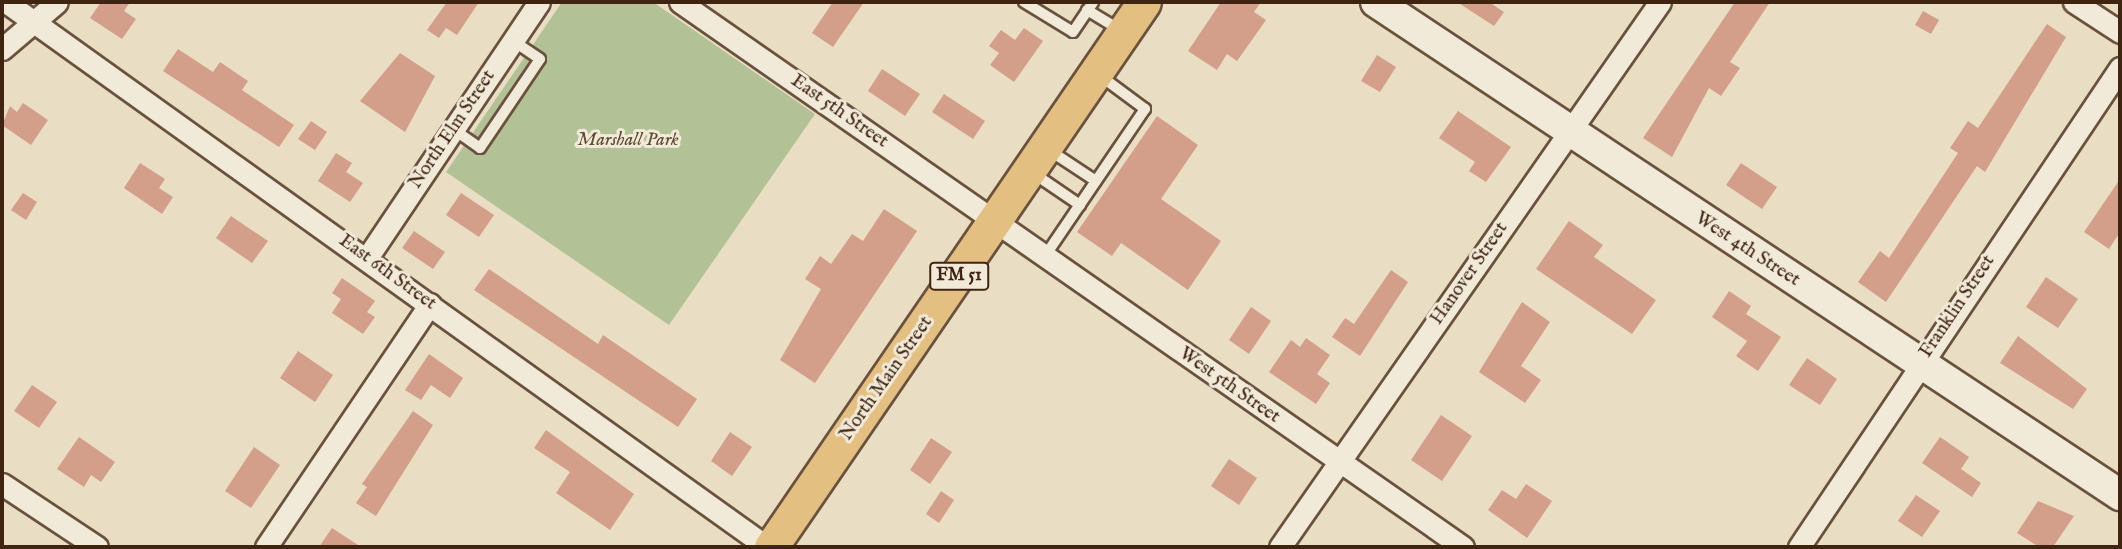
<!DOCTYPE html>
<style>
body{margin:0}
#map{position:relative;width:2122px;height:549px;overflow:hidden;background:#e9dec3;font-family:"IM FELL English",serif}
div>[style]{position:absolute}
.green>*{inset:0;background:#b3c296}
.building>*{inset:0;background:#d39e8a}
.roads{filter:drop-shadow(2px 0 #6a523e) drop-shadow(-2px 0 #6a523e) drop-shadow(0 2px #6a523e) drop-shadow(0 -2px #6a523e)}
.service>*{height:10px;margin:-5px;padding:0 5px;transform-origin:5px;border-radius:5px;background:#f1ead8}
.minor>*{height:21px;margin:-10.5px;padding:0 10.5px;transform-origin:10.5px;border-radius:10.5px;background:#f1ead8}
.secondary>*{height:30px;margin:-15px;padding:0 15px;transform-origin:15px;border-radius:15px;background:#f1ead8}
.primary>*{height:33px;margin:-16.5px;padding:0 16.5px;transform-origin:16.5px;border-radius:16.5px;background:#e4bf82}
span{translate:-50% -50%;white-space:nowrap;text-align:center;line-height:1.15;-webkit-text-stroke:6px #f1ead8;paint-order:stroke}
.shield-label span{padding:2px 5px;background:#f1ead8;border:2px solid;border-radius:5px;-webkit-text-stroke-width:0}
.shield-label{font-size:18px;color:#402412;font-weight:700}
.street-label{font-size:19px;color:#402412}
.park-label{font-size:19px;color:#5d4c33;font-style:italic}
.frame{position:absolute;inset:0;border:4px solid #402412;pointer-events:none}
</style>
<div id="map">
<div class="green">
<div style="clip-path:polygon(562px 2px,653px 2px,815px 114px,669px 325px,446px 172px)"></div>
</div>
<div class="building">
<div style="clip-path:polygon(101px 2px,130px 2px,124px 11px,136px 19px,122px 39px,90px 18px)"></div>
<div style="clip-path:polygon(447px 2px,479px 2px,457px 35px,446px 28px,439px 38px,427px 30px)"></div>
<div style="clip-path:polygon(833px 2px,864px 2px,833px 47px,812px 33px)"></div>
<div style="clip-path:polygon(1221px 2px,1261px 2px,1254px 12px,1266px 20px,1237px 61px,1227px 54px,1217px 70px,1188px 51px)"></div>
<div style="clip-path:polygon(1457px 2px,1489px 2px,1504px 12px,1494px 26px)"></div>
<div style="clip-path:polygon(1735px 2px,1770px 2px,1730px 62px,1740px 68px,1721px 96px,1709px 88px,1672px 157px,1643px 138px)"></div>
<div style="clip-path:polygon(1923px 11px,1939px 20px,1931px 34px,1915px 25px)"></div>
<div style="clip-path:polygon(2047px 24px,2066px 37px,1985px 172px,1977px 166px,1886px 302px,1858px 282px,1880px 251px,1889px 258px,1958px 153px,1950px 148px,1968px 121px,1978px 128px)"></div>
<div style="clip-path:polygon(1024px 28px,1043px 41px,1014px 82px,990px 65px,999px 53px,989px 46px,1001px 30px,1015px 40px)"></div>
<div style="clip-path:polygon(178px 49px,213px 72px,220px 62px,248px 81px,242px 90px,294px 125px,279px 147px,163px 71px)"></div>
<div style="clip-path:polygon(400px 53px,435px 76px,405px 132px,360px 101px)"></div>
<div style="clip-path:polygon(1377px 55px,1396px 67px,1380px 92px,1361px 81px)"></div>
<div style="clip-path:polygon(882px 69px,920px 94px,905px 116px,868px 91px)"></div>
<div style="clip-path:polygon(944px 94px,985px 121px,973px 139px,932px 112px)"></div>
<div style="clip-path:polygon(23px 103px,48px 120px,31px 145px,2px 125px,10px 106px,17px 112px)"></div>
<div style="clip-path:polygon(1458px 111px,1511px 147px,1486px 182px,1469px 171px,1475px 162px,1439px 138px)"></div>
<div style="clip-path:polygon(1157px 116px,1198px 145px,1161px 199px,1221px 241px,1188px 290px,1121px 243px,1112px 256px,1077px 232px)"></div>
<div style="clip-path:polygon(311px 121px,327px 132px,315px 150px,298px 139px)"></div>
<div style="clip-path:polygon(336px 153px,352px 163px,346px 172px,363px 183px,350px 202px,318px 181px)"></div>
<div style="clip-path:polygon(140px 163px,165px 179px,159px 188px,173px 197px,162px 214px,124px 188px)"></div>
<div style="clip-path:polygon(1741px 163px,1777px 187px,1762px 209px,1726px 185px)"></div>
<div style="clip-path:polygon(2120px 179px,2120px 232px,2109px 249px,2084px 232px)"></div>
<div style="clip-path:polygon(23px 193px,37px 202px,26px 220px,11px 210px)"></div>
<div style="clip-path:polygon(461px 193px,494px 215px,479px 237px,446px 215px)"></div>
<div style="clip-path:polygon(884px 209px,917px 231px,815px 383px,780px 360px,821px 289px,805px 279px,820px 256px,831px 264px,852px 234px,863px 241px)"></div>
<div style="clip-path:polygon(231px 216px,268px 241px,252px 263px,216px 238px)"></div>
<div style="clip-path:polygon(1569px 221px,1603px 245px,1594px 257px,1656px 300px,1632px 334px,1536px 269px)"></div>
<div style="clip-path:polygon(414px 231px,445px 252px,433px 269px,402px 248px)"></div>
<div style="clip-path:polygon(489px 269px,598px 344px,603px 335px,697px 399px,678px 427px,474px 290px)"></div>
<div style="clip-path:polygon(1391px 270px,1408px 282px,1360px 356px,1332px 337px,1345px 318px,1354px 324px)"></div>
<div style="clip-path:polygon(2046px 277px,2078px 299px,2058px 328px,2026px 307px)"></div>
<div style="clip-path:polygon(342px 278px,375px 301px,367px 312px,375px 317px,363px 334px,332px 313px,341px 299px,332px 293px)"></div>
<div style="clip-path:polygon(1729px 291px,1751px 306px,1746px 314px,1781px 337px,1758px 371px,1736px 356px,1747px 341px,1712px 317px)"></div>
<div style="clip-path:polygon(1522px 302px,1550px 322px,1521px 366px,1541px 380px,1525px 403px,1479px 372px)"></div>
<div style="clip-path:polygon(1251px 307px,1271px 321px,1249px 354px,1229px 340px)"></div>
<div style="clip-path:polygon(2018px 336px,2087px 389px,2073px 409px,2000px 363px)"></div>
<div style="clip-path:polygon(1306px 338px,1330px 355px,1317px 374px,1330px 383px,1316px 404px,1269px 372px,1291px 340px,1300px 347px)"></div>
<div style="clip-path:polygon(298px 351px,333px 375px,315px 402px,280px 378px)"></div>
<div style="clip-path:polygon(429px 354px,463px 378px,450px 398px,431px 385px,421px 400px,405px 390px)"></div>
<div style="clip-path:polygon(1807px 358px,1837px 379px,1820px 405px,1789px 385px)"></div>
<div style="clip-path:polygon(32px 385px,57px 402px,39px 428px,14px 411px)"></div>
<div style="clip-path:polygon(413px 411px,433px 425px,376px 516px,356px 503px,367px 487px,362px 484px)"></div>
<div style="clip-path:polygon(1441px 415px,1472px 436px,1442px 481px,1411px 460px)"></div>
<div style="clip-path:polygon(546px 430px,634px 494px,610px 530px,556px 493px,570px 472px,534px 448px)"></div>
<div style="clip-path:polygon(730px 432px,752px 447px,732px 476px,711px 461px)"></div>
<div style="clip-path:polygon(79px 437px,115px 462px,101px 482px,91px 475px,84px 487px,57px 469px)"></div>
<div style="clip-path:polygon(1940px 437px,1969px 457px,1961px 469px,1981px 483px,1972px 497px,1922px 463px)"></div>
<div style="clip-path:polygon(931px 438px,952px 452px,930px 484px,910px 470px)"></div>
<div style="clip-path:polygon(254px 447px,280px 465px,251px 508px,225px 491px)"></div>
<div style="clip-path:polygon(1229px 459px,1257px 478px,1239px 505px,1211px 486px)"></div>
<div style="clip-path:polygon(1526px 484px,1552px 501px,1527px 538px,1488px 510px,1502px 490px,1516px 499px)"></div>
<div style="clip-path:polygon(941px 491px,954px 500px,939px 523px,926px 514px)"></div>
<div style="clip-path:polygon(1916px 495px,1940px 511px,1922px 537px,1898px 521px)"></div>
<div style="clip-path:polygon(2038px 501px,2074px 516px,2053px 547px,2039px 547px,2017px 533px)"></div>
<div style="clip-path:polygon(332px 528px,361px 547px,319px 547px)"></div>
</div>
<div class="roads">
<div class="service">
<div style="left:1024px;top:2px;width:57px;rotate:31.5deg"></div>
<div style="left:1073px;top:32px;width:36px;rotate:-56deg"></div>
<div style="left:1087px;top:10px;width:41px;rotate:31deg"></div>
<div style="left:453px;top:129px;width:33px;rotate:35deg"></div>
<div style="left:480px;top:148px;width:107px;rotate:-56deg"></div>
<div style="left:540px;top:59px;width:32px;rotate:-146deg"></div>
<div style="left:1049px;top:150px;width:56px;rotate:33.4deg"></div>
<div style="left:1033px;top:173px;width:57px;rotate:34.2deg"></div>
<div style="left:1045px;top:256px;width:178px;rotate:-55.8deg"></div>
<div style="left:1145px;top:109px;width:57px;rotate:-143.5deg"></div>
</div>
<div class="minor">
<div style="left:6px;top:2px;width:936px;rotate:35.61deg"></div>
<div style="left:680px;top:2px;width:954px;rotate:34.84deg"></div>
<div style="left:2074px;top:2px;width:55px;rotate:33.1deg"></div>
<div style="left:2px;top:49px;width:72px;rotate:-40.5deg"></div>
<div style="left:367px;top:258px;width:308px;rotate:-56.1deg"></div>
<div style="left:2px;top:484px;width:114px;rotate:33.6deg"></div>
<div style="left:266px;top:547px;width:293px;rotate:-56deg"></div>
<div style="left:1280px;top:547px;width:664px;rotate:-55.11deg"></div>
<div style="left:1799px;top:547px;width:577px;rotate:-56.17deg"></div>
</div>
<div class="secondary">
<div style="left:1376px;top:2px;width:893px;rotate:33.53deg"></div>
</div>
<div class="primary">
<div style="left:771px;top:547px;width:660px;rotate:-55.61deg"></div>
</div>
</div>
<div class="shield-label">
<span style="left:959px;top:276px">FM 51</span>
</div>
<div class="street-label">
<span style="left:839px;top:112px;rotate:35deg">East 5th Street</span>
<span style="left:453px;top:130px;rotate:-56deg">North Elm Street</span>
<span style="left:1747px;top:250px;rotate:33deg">West 4th Street</span>
<span style="left:387px;top:273px;rotate:36deg">East 6th Street</span>
<span style="left:1470px;top:274px;rotate:-55deg">Hanover Street</span>
<span style="left:1958px;top:307px;rotate:-56deg">Franklin Street</span>
<span style="left:887px;top:379px;rotate:-55deg">North Main Street</span>
<span style="left:1229px;top:386px;rotate:35deg">West 5th Street</span>
</div>
<div class="park-label">
<span style="left:628px;top:141px">Marshall Park</span>
</div>
<div class="frame"></div>
</div>
